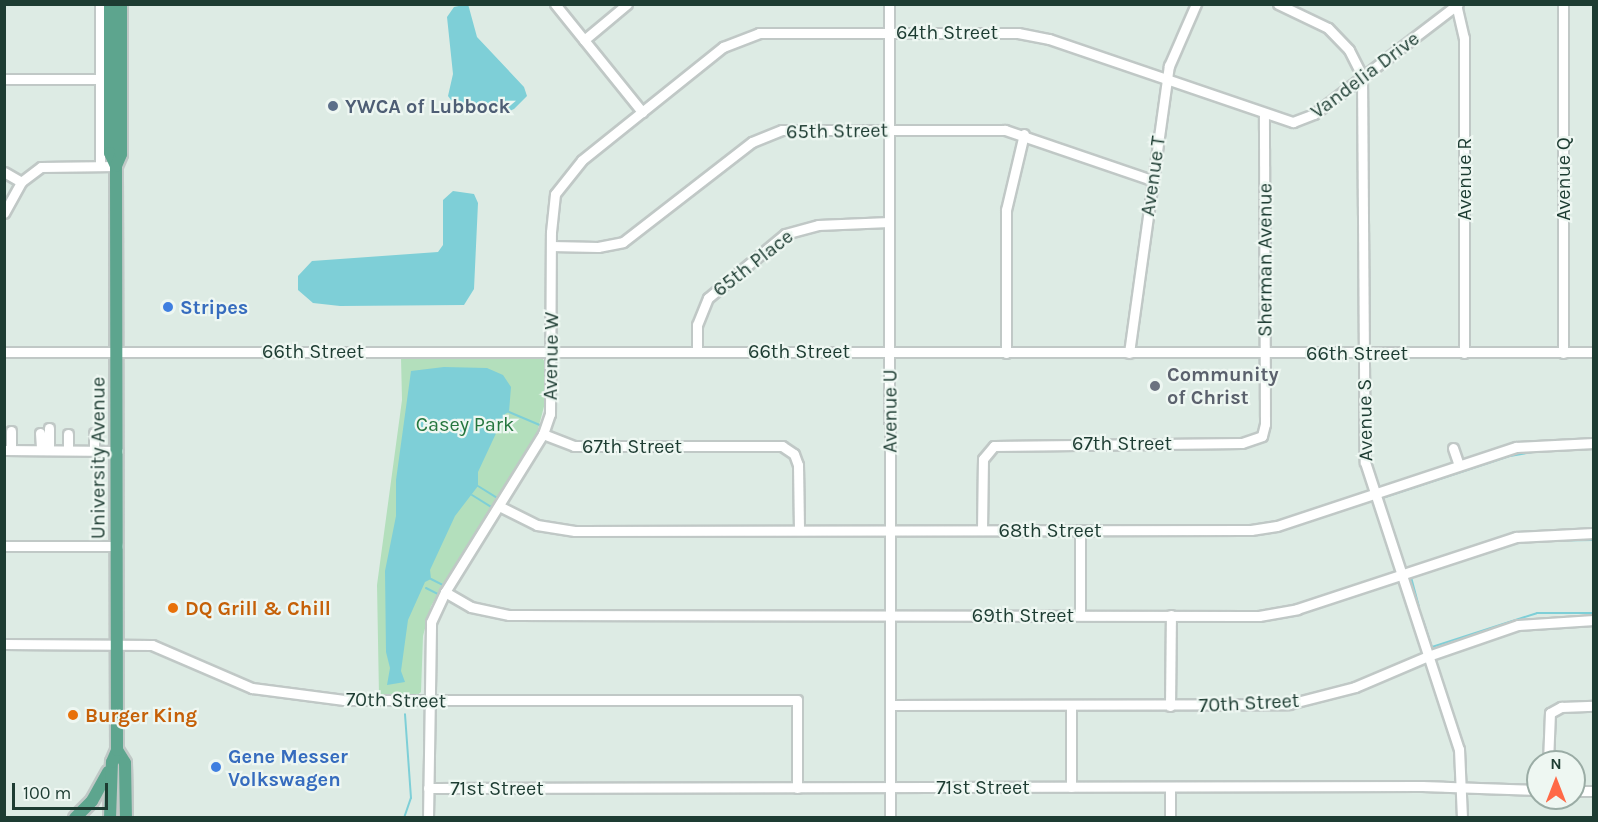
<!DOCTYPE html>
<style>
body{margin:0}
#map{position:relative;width:1598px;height:822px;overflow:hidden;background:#ddebe4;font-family:Karla,sans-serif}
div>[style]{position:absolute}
.green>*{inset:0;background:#b3dfbc}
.water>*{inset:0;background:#7ecfd7}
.stream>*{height:2px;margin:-1px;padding:0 1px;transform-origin:1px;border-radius:1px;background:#7ecfd7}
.roads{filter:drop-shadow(2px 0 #c0c8c6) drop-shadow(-2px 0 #c0c8c6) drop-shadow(0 2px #c0c8c6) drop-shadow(0 -2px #c0c8c6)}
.minor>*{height:9px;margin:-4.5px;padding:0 4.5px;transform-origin:4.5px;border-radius:4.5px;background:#fff}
.major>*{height:12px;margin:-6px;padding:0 6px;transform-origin:6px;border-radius:6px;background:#5da58e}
.dots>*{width:16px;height:16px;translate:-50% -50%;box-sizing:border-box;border:3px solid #eef7f2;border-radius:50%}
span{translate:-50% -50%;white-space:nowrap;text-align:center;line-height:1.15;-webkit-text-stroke:4.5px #eef7f2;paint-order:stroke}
.street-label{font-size:20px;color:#1d3c32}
.service-label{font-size:20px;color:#4e5e75;font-weight:700}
.left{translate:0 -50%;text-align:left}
.shop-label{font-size:20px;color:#366cbe;font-weight:700}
.worship-label{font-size:20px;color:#5b616d;font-weight:700}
.park-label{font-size:20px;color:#24763e}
.food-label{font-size:20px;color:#c56008;font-weight:700}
.frame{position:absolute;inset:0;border:6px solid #1d3c32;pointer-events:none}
.north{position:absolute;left:1526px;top:750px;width:60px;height:60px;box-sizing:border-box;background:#eef7f2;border:2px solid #9aaca5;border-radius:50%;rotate:0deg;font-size:16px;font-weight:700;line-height:24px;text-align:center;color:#1d3c32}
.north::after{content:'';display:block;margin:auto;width:21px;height:27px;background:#ff6947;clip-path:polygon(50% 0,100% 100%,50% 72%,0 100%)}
.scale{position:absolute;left:12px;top:783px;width:96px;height:27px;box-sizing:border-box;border:3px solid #1d3c32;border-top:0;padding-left:8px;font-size:18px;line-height:21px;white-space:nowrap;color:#1d3c32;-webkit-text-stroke:4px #eef7f2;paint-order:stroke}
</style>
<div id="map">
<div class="green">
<div style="clip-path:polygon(401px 358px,543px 359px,547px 366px,546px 399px,537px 433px,431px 606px,423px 636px,421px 692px,416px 696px,379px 696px,377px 585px,402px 400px)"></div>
</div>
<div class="water">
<div style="clip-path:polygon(468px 4px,477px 37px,524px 87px,527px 96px,514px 109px,505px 113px,454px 104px,448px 96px,453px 74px,447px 17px,454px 7px)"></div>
<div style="clip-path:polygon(453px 191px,474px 194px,478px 203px,474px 289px,464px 305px,340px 306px,313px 303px,298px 290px,298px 276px,312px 261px,438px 252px,443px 245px,443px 200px)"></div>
<div style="clip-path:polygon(444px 367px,487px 368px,503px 375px,511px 387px,509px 412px,505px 414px,478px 472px,478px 486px,455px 516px,430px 570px,431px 579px,425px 582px,408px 620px,401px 671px,405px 682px,387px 685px,390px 668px,386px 652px,385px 571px,396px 516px,396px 480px,411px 371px)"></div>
</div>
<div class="stream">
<div style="left:509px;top:412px;width:34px;rotate:23deg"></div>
<div style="left:1563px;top:449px;width:31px"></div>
<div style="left:478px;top:486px;width:22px;rotate:32deg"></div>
<div style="left:472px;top:495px;width:22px;rotate:32deg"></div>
<div style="left:1388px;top:519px;width:22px;rotate:-106deg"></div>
<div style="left:1382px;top:498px;width:135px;rotate:-18.2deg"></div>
<div style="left:1510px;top:456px;width:36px;rotate:-10deg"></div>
<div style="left:431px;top:579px;width:13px;rotate:27deg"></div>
<div style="left:426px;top:588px;width:13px;rotate:27deg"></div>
<div style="left:1419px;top:607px;width:31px;rotate:-105deg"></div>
<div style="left:1411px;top:577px;width:119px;rotate:-17.7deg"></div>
<div style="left:1524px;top:541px;width:70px;rotate:-0.8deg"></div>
<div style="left:1423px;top:620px;width:28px;rotate:72deg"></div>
<div style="left:1432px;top:647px;width:110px;rotate:-17.9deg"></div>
<div style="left:1537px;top:613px;width:57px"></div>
<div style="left:404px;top:818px;width:21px;rotate:-71deg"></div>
<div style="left:411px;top:798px;width:84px;rotate:-94.1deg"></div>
</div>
<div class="roads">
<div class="minor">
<div style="left:100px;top:4px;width:162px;rotate:90deg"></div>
<div style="left:555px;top:4px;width:139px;rotate:51.1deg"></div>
<div style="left:889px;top:4px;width:814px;rotate:89.93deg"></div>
<div style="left:1278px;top:4px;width:55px;rotate:25.6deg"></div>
<div style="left:1328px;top:28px;width:30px;rotate:46deg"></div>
<div style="left:1349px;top:50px;width:28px;rotate:63deg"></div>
<div style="left:1362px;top:75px;width:387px;rotate:89.6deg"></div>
<div style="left:1365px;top:462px;width:302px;rotate:71.9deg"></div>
<div style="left:1459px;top:749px;width:69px;rotate:87.5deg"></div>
<div style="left:1456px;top:4px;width:35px;rotate:77deg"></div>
<div style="left:1464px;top:38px;width:315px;rotate:90deg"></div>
<div style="left:1563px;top:4px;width:349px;rotate:90deg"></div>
<div style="left:584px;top:40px;width:56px;rotate:-39.9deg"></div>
<div style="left:4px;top:79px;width:96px"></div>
<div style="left:4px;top:172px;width:20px;rotate:30deg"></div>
<div style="left:21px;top:182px;width:25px;rotate:-37deg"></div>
<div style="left:41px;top:167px;width:75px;rotate:-0.8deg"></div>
<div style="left:4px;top:213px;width:35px;rotate:-61deg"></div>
<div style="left:551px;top:246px;width:47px;rotate:1.2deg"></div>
<div style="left:598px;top:247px;width:25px;rotate:-11deg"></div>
<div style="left:623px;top:242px;width:163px;rotate:-37.8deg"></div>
<div style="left:752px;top:142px;width:32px;rotate:-22deg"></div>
<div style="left:782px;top:130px;width:223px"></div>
<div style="left:1005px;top:130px;width:155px;rotate:18.8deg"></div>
<div style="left:697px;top:351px;width:26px;rotate:-90deg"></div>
<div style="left:697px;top:325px;width:29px;rotate:-68deg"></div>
<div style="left:708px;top:298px;width:100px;rotate:-39.7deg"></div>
<div style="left:785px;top:234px;width:34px;rotate:-15deg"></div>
<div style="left:818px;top:225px;width:71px;rotate:-2.4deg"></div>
<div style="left:4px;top:352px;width:1590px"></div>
<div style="left:1006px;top:353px;width:143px;rotate:-90deg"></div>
<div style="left:1006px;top:210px;width:78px;rotate:-76.7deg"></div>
<div style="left:1129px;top:353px;width:290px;rotate:-82.1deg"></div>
<div style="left:1169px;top:66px;width:68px;rotate:-66.5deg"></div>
<div style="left:11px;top:431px;width:19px;rotate:90deg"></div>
<div style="left:40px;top:433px;width:16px;rotate:86deg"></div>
<div style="left:94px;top:433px;width:17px;rotate:90deg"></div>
<div style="left:68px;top:434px;width:15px;rotate:90deg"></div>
<div style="left:543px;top:434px;width:33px;rotate:21deg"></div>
<div style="left:574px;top:446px;width:208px"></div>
<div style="left:782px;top:446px;width:14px;rotate:34deg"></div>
<div style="left:794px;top:454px;width:12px;rotate:70deg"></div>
<div style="left:798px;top:465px;width:65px;rotate:89.1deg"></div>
<div style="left:1453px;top:448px;width:18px;rotate:71deg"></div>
<div style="left:49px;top:449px;width:21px;rotate:-90deg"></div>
<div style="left:4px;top:450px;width:114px;rotate:0.5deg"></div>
<div style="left:499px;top:506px;width:42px;rotate:26.6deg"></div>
<div style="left:537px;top:525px;width:38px;rotate:9deg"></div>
<div style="left:575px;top:531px;width:676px;rotate:-0.08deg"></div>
<div style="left:1251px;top:530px;width:26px;rotate:-9deg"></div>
<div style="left:1277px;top:526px;width:252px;rotate:-18.3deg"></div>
<div style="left:1516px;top:447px;width:78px;rotate:-2.9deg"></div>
<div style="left:982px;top:530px;width:71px;rotate:-89.2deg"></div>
<div style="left:983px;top:459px;width:17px;rotate:-50deg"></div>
<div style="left:994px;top:446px;width:248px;rotate:-0.7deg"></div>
<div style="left:1242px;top:443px;width:21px;rotate:-19deg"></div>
<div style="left:1262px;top:436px;width:12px;rotate:-76deg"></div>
<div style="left:1265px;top:424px;width:309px;rotate:-90.2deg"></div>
<div style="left:1080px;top:530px;width:85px;rotate:90deg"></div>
<div style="left:4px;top:546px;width:114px"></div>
<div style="left:445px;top:592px;width:30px;rotate:30deg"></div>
<div style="left:471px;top:607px;width:39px;rotate:12deg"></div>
<div style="left:509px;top:615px;width:750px;rotate:0.08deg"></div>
<div style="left:1259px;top:616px;width:39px;rotate:-10deg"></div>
<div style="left:1297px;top:609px;width:231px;rotate:-18.2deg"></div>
<div style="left:1516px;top:537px;width:78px;rotate:-2.9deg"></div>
<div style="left:4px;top:644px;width:148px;rotate:0.4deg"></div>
<div style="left:152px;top:645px;width:109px;rotate:23.3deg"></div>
<div style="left:252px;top:688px;width:93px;rotate:7.4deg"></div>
<div style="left:344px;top:700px;width:453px"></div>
<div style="left:797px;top:700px;width:88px;rotate:90deg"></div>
<div style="left:890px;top:705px;width:399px;rotate:-0.1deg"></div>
<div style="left:1289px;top:704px;width:68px;rotate:-14.4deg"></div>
<div style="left:1355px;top:687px;width:79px;rotate:-23deg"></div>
<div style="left:1428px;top:656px;width:95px;rotate:-19deg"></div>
<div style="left:1518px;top:625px;width:76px;rotate:-3.8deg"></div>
<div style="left:1071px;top:705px;width:82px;rotate:90deg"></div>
<div style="left:1170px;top:706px;width:91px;rotate:-89.4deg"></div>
<div style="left:1548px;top:762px;width:49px;rotate:-87.7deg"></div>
<div style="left:1550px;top:713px;width:13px;rotate:-29deg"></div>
<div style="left:1561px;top:707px;width:33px;rotate:-2deg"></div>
<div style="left:428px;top:788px;width:994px;rotate:-0.12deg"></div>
<div style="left:1422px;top:786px;width:116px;rotate:2deg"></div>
<div style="left:1574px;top:791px;width:20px"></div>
<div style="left:428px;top:818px;width:196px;rotate:-89.1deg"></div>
<div style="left:431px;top:622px;width:33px;rotate:-65deg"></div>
<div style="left:445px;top:592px;width:186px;rotate:-58.2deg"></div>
<div style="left:543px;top:434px;width:21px;rotate:-71deg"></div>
<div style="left:550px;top:414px;width:182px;rotate:-89.7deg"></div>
<div style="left:551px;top:232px;width:38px;rotate:-84deg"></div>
<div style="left:555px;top:194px;width:43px;rotate:-51.5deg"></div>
<div style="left:582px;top:160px;width:181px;rotate:-38.7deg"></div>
<div style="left:723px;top:47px;width:39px;rotate:-21deg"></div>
<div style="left:759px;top:33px;width:259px"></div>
<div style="left:1018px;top:33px;width:32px;rotate:11deg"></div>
<div style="left:1049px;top:39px;width:258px;rotate:18.8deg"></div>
<div style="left:1293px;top:122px;width:22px;rotate:-21deg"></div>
<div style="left:1314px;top:114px;width:181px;rotate:-37.4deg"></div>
<div style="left:1170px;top:818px;width:31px;rotate:-90deg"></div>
</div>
<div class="major">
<div style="left:110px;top:4px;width:149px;rotate:90deg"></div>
<div style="left:110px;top:153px;width:14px;rotate:65deg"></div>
<div style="left:117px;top:750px;width:15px;rotate:58deg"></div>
<div style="left:125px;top:763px;width:55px;rotate:89deg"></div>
<div style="left:75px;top:818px;width:24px;rotate:-45deg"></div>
<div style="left:92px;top:801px;width:33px;rotate:-61deg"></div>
<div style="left:110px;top:818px;width:56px;rotate:-88deg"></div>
<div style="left:112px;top:762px;width:13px;rotate:-67deg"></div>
<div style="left:117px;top:750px;width:584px;rotate:-90.1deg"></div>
<div style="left:116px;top:166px;width:13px;rotate:-67deg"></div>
<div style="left:121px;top:154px;width:150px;rotate:-90deg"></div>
</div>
</div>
<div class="dots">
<div style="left:333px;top:106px;background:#5c6f8a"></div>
<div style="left:168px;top:307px;background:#3f7fe0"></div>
<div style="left:1155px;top:386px;background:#6b7280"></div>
<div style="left:173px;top:608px;background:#e8710a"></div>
<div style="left:73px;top:715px;background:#e8710a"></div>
<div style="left:216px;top:767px;background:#3f7fe0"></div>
</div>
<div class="street-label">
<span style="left:947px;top:32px">64th Street</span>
<span style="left:1365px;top:75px;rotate:-37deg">Vandelia Drive</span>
<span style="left:837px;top:131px;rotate:-1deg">65th Street</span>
<span style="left:1153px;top:176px;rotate:-82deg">Avenue T</span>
<span style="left:1464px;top:179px;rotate:-90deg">Avenue R</span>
<span style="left:1563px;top:179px;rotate:-90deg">Avenue Q</span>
<span style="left:1265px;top:260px;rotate:-90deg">Sherman Avenue</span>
<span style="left:753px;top:263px;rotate:-38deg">65th Place</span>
<span style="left:313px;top:351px">66th Street</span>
<span style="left:799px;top:351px">66th Street</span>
<span style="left:1357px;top:353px">66th Street</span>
<span style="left:551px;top:356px;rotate:-89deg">Avenue W</span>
<span style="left:890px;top:411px;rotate:-90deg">Avenue U</span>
<span style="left:1365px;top:420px;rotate:-91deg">Avenue S</span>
<span style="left:1122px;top:443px">67th Street</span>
<span style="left:632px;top:446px">67th Street</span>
<span style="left:98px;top:458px;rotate:-90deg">University Avenue</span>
<span style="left:1050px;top:530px">68th Street</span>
<span style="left:1023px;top:615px">69th Street</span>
<span style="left:396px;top:700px;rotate:1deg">70th Street</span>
<span style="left:1249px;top:703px;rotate:-3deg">70th Street</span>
<span style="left:983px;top:787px">71st Street</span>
<span style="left:497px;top:788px">71st Street</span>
</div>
<div class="service-label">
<span class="left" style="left:345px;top:106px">YWCA of Lubbock</span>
</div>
<div class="shop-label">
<span class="left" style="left:180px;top:307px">Stripes</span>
<span class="left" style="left:228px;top:768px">Gene Messer<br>Volkswagen</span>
</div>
<div class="worship-label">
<span class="left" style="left:1167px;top:386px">Community<br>of Christ</span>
</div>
<div class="park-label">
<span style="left:465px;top:424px">Casey Park</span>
</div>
<div class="food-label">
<span class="left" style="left:185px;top:608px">DQ Grill &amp; Chill</span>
<span class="left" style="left:85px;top:715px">Burger King</span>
</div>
<div class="frame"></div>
<div class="north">N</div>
<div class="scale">100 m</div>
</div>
